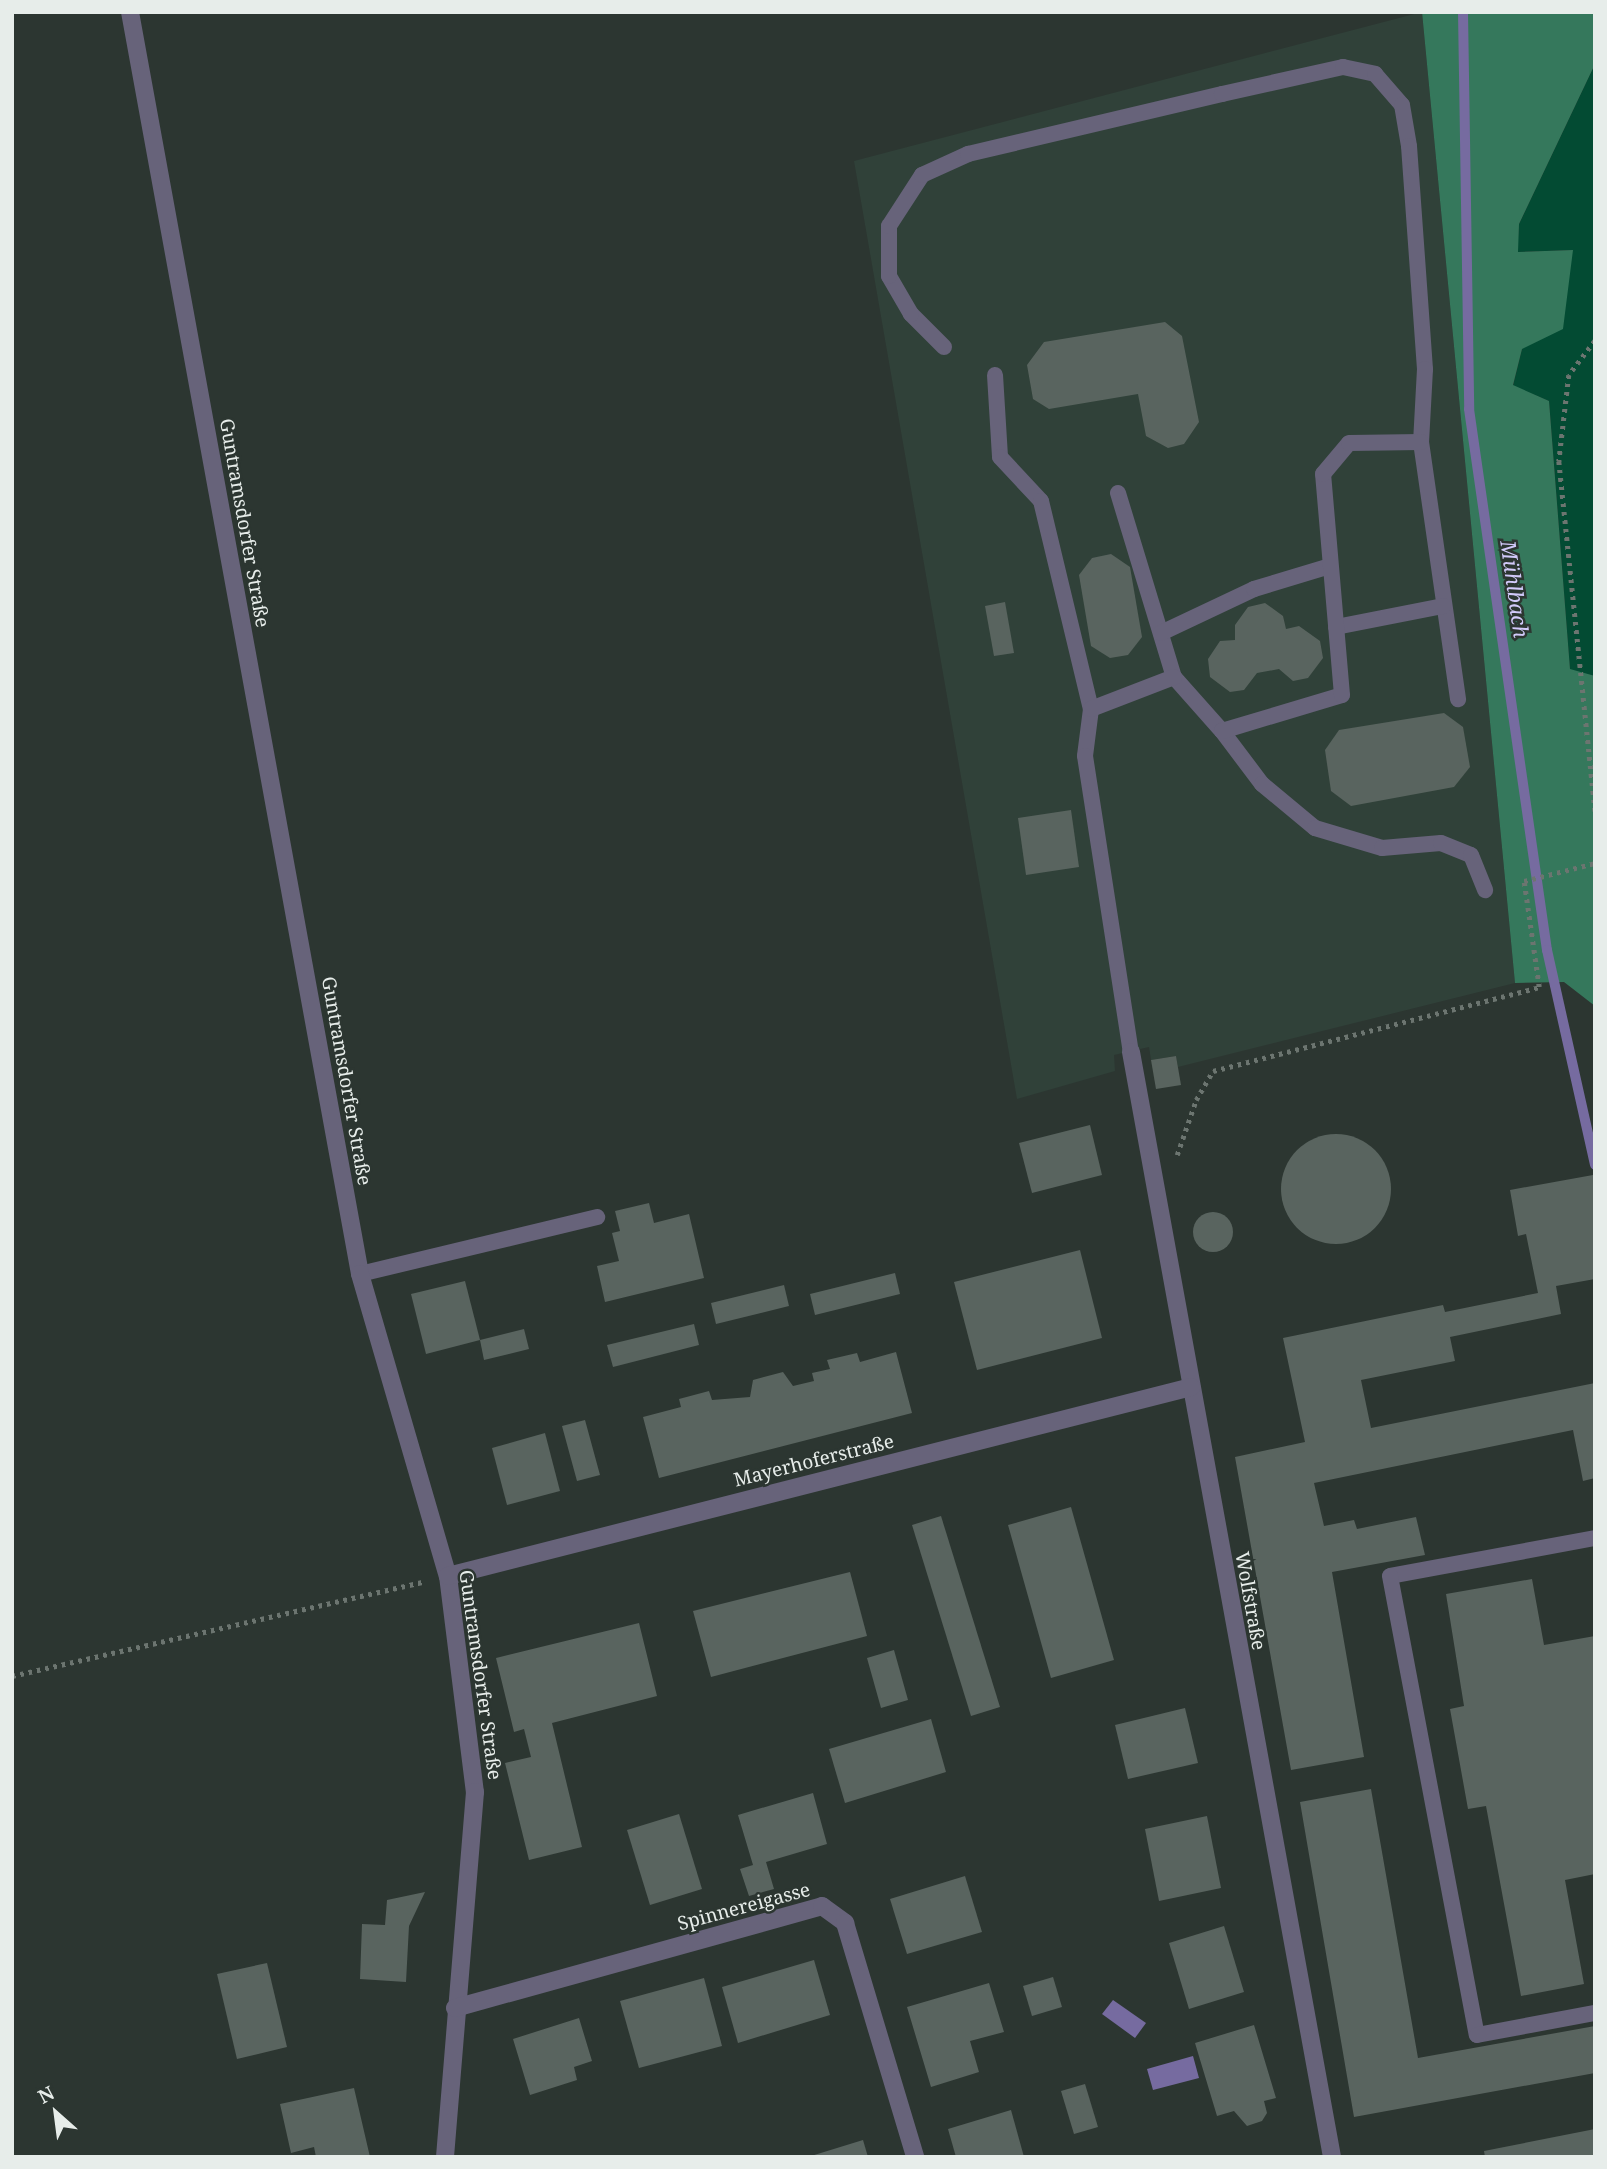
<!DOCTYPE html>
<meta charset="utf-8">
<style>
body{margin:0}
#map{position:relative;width:1607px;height:2169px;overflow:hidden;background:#2c3631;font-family:"Noto Serif",serif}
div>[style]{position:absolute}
.built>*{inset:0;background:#304139}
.green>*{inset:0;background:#034b33}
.forest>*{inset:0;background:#35785c}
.water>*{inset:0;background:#766ba0}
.stream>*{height:10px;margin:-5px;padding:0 5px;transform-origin:5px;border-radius:5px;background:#766ba0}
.building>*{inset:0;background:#59645f}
.round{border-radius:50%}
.path>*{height:4.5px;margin-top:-2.25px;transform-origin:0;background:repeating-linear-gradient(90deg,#6c7570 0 3.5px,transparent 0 8.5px)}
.lane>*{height:16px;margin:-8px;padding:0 8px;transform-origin:8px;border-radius:8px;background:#67637a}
.street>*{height:18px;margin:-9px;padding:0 9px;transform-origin:9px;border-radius:9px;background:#67637a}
span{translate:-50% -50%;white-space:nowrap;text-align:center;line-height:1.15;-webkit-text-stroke:5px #2c3631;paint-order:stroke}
.street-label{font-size:19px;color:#e7edea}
.water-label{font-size:21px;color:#d2cafa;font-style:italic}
.frame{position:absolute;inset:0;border:14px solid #e7edea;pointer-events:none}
.north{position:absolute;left:21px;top:2078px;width:70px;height:70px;-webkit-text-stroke:5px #2c3631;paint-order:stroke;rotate:332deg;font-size:19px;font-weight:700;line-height:28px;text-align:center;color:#e7edea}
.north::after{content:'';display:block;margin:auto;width:24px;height:32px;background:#e7edea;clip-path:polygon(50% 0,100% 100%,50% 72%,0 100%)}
</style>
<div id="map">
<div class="built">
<div style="clip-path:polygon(1422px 12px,1515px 983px,1178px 1067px,1176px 1056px,1151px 1060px,1149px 1047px,1114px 1055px,1115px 1071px,1017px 1099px,854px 161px)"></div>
</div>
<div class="green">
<div style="clip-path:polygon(1595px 64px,1595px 676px,1570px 670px,1549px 401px,1513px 386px,1522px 349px,1573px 250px,1517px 252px,1519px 224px)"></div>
</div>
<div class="forest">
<div style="clip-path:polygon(1422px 12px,1595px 12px,1595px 64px,1519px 224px,1518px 252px,1573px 250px,1563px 329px,1522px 349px,1513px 385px,1549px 401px,1570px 669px,1595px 676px,1595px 1006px,1564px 982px,1515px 983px)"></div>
</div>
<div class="water">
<div style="clip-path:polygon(1113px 2000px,1146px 2023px,1135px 2038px,1102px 2014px)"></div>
<div style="clip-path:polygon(1193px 2056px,1199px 2078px,1153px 2090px,1147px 2069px)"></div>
</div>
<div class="stream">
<div style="left:1463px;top:12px;width:397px;rotate:89.1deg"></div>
<div style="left:1469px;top:409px;width:547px;rotate:81.8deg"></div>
<div style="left:1547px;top:950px;width:220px;rotate:77.4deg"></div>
</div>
<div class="building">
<div style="clip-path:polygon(1165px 322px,1182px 336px,1199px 422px,1184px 444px,1168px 448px,1146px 436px,1138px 394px,1049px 409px,1033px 399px,1027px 365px,1044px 342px)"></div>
<div style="clip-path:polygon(1111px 554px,1130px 567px,1142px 637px,1128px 655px,1110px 658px,1091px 646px,1079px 575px,1092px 558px)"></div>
<div style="clip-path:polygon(1005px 602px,1014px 653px,994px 656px,985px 606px)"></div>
<div style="clip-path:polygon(1265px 603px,1283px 616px,1286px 629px,1299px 626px,1320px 641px,1323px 658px,1308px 678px,1293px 681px,1279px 669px,1257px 673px,1244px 690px,1230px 692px,1210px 677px,1208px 659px,1220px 641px,1235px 640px,1235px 625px,1248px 607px)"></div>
<div style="clip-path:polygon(1444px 713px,1463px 727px,1470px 767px,1454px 787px,1351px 806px,1331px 791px,1325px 750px,1339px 730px)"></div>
<div style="clip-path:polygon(1071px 810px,1079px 867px,1026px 875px,1018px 818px)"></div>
<div style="clip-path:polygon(1176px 1056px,1181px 1085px,1156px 1089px,1151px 1060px)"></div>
<div style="clip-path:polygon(1090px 1125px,1102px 1175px,1032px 1193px,1019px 1143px)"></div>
<div class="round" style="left:1281px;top:1134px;width:110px;height:110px"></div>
<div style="clip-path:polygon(1593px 1175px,1595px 1279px,1556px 1286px,1561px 1314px,1450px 1337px,1455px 1361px,1361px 1380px,1371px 1428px,1595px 1383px,1595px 1478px,1583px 1481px,1573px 1430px,1314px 1483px,1324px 1526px,1354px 1520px,1357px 1529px,1416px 1517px,1425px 1555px,1332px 1572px,1364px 1757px,1291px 1770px,1235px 1457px,1305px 1442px,1283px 1338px,1443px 1305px,1445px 1312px,1538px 1293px,1526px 1234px,1518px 1236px,1510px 1190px)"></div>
<div style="clip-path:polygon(649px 1203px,654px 1223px,689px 1214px,704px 1278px,605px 1302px,597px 1266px,619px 1261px,612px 1233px,620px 1231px,615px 1211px)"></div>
<div class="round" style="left:1193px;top:1212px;width:40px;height:40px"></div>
<div style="clip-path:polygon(1080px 1250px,1102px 1338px,977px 1370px,954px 1282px)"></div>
<div style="clip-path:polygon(895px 1273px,900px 1294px,815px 1315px,810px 1294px)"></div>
<div style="clip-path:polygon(465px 1281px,480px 1340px,426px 1354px,411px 1294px)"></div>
<div style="clip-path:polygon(784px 1285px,789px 1306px,716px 1324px,711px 1303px)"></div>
<div style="clip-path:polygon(694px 1324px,699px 1345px,613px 1367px,607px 1345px)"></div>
<div style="clip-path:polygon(524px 1329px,529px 1349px,484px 1360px,480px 1340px)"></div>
<div style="clip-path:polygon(896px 1352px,912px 1413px,659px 1478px,643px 1417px,681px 1407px,679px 1399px,709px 1391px,712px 1400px,750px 1397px,753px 1380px,783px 1372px,793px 1386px,814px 1381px,812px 1373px,830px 1369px,827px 1360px,857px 1353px,860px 1362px)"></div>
<div style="clip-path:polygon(585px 1420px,600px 1475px,577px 1481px,562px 1426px)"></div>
<div style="clip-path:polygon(545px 1433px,560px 1491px,507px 1505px,492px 1448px)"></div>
<div style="clip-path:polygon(1071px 1507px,1114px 1660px,1051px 1678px,1008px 1525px)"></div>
<div style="clip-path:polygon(941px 1516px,1000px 1707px,971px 1716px,912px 1525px)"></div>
<div style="clip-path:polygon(850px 1572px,867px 1636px,711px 1677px,693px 1611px)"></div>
<div style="clip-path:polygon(1532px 1579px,1544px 1645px,1595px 1636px,1595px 1874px,1565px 1880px,1584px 1984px,1521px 1996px,1486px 1806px,1468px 1809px,1450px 1709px,1464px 1706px,1446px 1594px)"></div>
<div style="clip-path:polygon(639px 1623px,657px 1696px,552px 1723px,582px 1847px,529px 1860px,505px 1763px,531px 1757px,524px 1729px,514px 1732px,496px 1658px)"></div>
<div style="clip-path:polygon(894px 1650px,908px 1700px,881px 1708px,867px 1658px)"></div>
<div style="clip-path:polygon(1185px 1708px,1198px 1763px,1128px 1779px,1115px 1725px)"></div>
<div style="clip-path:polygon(931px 1719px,946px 1772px,845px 1803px,829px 1749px)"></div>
<div style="clip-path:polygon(1371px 1789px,1418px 2058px,1595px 2026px,1595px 2073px,1354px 2117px,1300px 1802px)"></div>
<div style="clip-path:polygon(813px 1793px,827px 1844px,766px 1862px,774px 1889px,749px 1896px,740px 1869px,753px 1865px,738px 1815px)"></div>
<div style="clip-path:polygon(679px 1814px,702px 1889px,650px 1905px,627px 1830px)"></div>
<div style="clip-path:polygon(1207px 1816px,1221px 1888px,1159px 1901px,1145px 1829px)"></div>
<div style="clip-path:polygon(965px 1876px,982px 1932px,907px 1954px,890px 1899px)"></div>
<div style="clip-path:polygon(425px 1892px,409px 1926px,406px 1982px,360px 1979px,362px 1924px,385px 1925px,387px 1900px)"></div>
<div style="clip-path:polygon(1224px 1926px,1244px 1992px,1189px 2009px,1169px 1943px)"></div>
<div style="clip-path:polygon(814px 1960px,830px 2015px,738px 2043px,722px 1987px)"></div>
<div style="clip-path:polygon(267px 1963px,287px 2047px,237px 2059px,217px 1974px)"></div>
<div style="clip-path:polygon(1053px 1977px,1062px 2007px,1032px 2016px,1023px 1986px)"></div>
<div style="clip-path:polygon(704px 1978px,722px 2046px,639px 2068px,620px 2001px)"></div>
<div style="clip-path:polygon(989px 1983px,1004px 2032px,970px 2041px,979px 2072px,931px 2087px,907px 2007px)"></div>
<div style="clip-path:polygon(579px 2018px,592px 2061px,574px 2067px,577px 2080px,530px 2095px,513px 2039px)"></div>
<div style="clip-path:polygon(1254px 2025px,1276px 2098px,1264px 2101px,1267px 2113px,1262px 2121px,1247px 2126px,1234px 2111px,1217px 2116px,1195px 2043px)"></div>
<div style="clip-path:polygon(1085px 2084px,1098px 2127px,1074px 2134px,1061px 2091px)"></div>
<div style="clip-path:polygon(354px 2088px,370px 2157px,316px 2157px,314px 2147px,291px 2153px,280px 2104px)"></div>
<div style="clip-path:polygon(1011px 2110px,1024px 2157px,956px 2157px,948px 2129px)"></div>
<div style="clip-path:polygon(1595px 2129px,1595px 2157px,1485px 2157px,1484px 2151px)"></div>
<div style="clip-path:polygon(863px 2140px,868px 2157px,811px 2157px,811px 2156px)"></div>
</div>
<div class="path">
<div style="left:1595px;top:341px;width:43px;rotate:127.4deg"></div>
<div style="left:1569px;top:375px;width:87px;rotate:96.6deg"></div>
<div style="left:1559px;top:461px;width:352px;rotate:84.1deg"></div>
<div style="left:1177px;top:1155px;width:58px;rotate:-70.9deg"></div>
<div style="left:1196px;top:1100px;width:34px;rotate:-60deg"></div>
<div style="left:1213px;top:1071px;width:337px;rotate:-14.4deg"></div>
<div style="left:1539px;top:987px;width:107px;rotate:-98.1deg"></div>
<div style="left:1524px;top:881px;width:73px;rotate:-14.2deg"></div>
<div style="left:12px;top:1676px;width:422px;rotate:-12.9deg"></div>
</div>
<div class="lane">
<div style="left:944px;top:347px;width:47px;rotate:-135deg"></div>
<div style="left:911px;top:314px;width:44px;rotate:-120.1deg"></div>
<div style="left:889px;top:276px;width:50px;rotate:-90deg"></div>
<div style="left:889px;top:226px;width:61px;rotate:-57.1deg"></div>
<div style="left:922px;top:175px;width:51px;rotate:-24.5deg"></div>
<div style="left:968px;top:154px;width:261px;rotate:-13.3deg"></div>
<div style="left:1222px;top:94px;width:124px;rotate:-12.6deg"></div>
<div style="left:1343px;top:67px;width:33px;rotate:12deg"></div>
<div style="left:1375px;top:74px;width:41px;rotate:48.9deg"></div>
<div style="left:1402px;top:105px;width:42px;rotate:80.3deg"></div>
<div style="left:1409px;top:146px;width:224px;rotate:85.9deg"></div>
<div style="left:1425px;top:369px;width:73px;rotate:93.1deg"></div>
<div style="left:1421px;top:442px;width:260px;rotate:81.8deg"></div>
<div style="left:995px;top:375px;width:82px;rotate:86.5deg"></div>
<div style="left:1000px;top:457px;width:60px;rotate:47deg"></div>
<div style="left:1041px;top:501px;width:214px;rotate:76.5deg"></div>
<div style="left:1091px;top:709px;width:47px;rotate:97.3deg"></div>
<div style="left:1085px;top:756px;width:300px;rotate:81.2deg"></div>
<div style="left:1118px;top:493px;width:192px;rotate:73.1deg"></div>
<div style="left:1174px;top:677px;width:72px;rotate:48.4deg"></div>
<div style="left:1222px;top:731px;width:66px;rotate:53deg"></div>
<div style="left:1262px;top:784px;width:69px;rotate:39.7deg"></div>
<div style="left:1315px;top:828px;width:70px;rotate:16.6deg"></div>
<div style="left:1382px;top:848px;width:59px;rotate:-4.8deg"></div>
<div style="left:1441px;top:843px;width:32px;rotate:22deg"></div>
<div style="left:1471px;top:855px;width:38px;rotate:68deg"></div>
<div style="left:1336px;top:627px;width:109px;rotate:-11.1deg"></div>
<div style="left:1161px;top:633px;width:103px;rotate:-25.3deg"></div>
<div style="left:1254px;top:589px;width:79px;rotate:-16.8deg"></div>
<div style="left:1091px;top:709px;width:89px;rotate:-21.1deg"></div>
<div style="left:1222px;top:731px;width:125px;rotate:-16.7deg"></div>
<div style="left:1342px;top:695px;width:222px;rotate:-94.9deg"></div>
<div style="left:1323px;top:474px;width:40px;rotate:-50deg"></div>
<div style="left:1349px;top:443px;width:72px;rotate:-0.8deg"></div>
<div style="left:360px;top:1274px;width:244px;rotate:-13.5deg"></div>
<div style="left:1595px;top:1538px;width:208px;rotate:169.5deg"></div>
<div style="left:1390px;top:1576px;width:467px;rotate:79.3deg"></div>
<div style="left:1477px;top:2035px;width:120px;rotate:-10.6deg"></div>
</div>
<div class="street">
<div style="left:130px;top:12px;width:1283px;rotate:79.67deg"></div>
<div style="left:360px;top:1274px;width:315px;rotate:73.8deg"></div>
<div style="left:448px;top:1576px;width:218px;rotate:82.9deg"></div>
<div style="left:475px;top:1792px;width:366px;rotate:94.7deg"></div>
<div style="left:1131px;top:1052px;width:1123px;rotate:79.69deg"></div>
<div style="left:448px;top:1576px;width:767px;rotate:-14.27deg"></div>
<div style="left:455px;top:2008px;width:381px;rotate:-15.5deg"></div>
<div style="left:822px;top:1906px;width:29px;rotate:36deg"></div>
<div style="left:845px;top:1923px;width:244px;rotate:73.3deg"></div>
</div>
<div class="street-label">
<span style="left:244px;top:523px;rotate:80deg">Guntramsdorfer Straße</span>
<span style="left:346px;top:1081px;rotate:80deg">Guntramsdorfer Straße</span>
<span style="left:814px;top:1461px;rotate:-14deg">Mayerhoferstraße</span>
<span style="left:1250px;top:1601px;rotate:80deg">Wolfstraße</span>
<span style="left:480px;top:1675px;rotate:82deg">Guntramsdorfer Straße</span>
<span style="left:744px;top:1907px;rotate:-15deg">Spinnereigasse</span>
</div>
<div class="water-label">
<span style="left:1515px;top:589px;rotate:82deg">Mühlbach</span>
</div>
<div class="frame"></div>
<div class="north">N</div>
</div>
